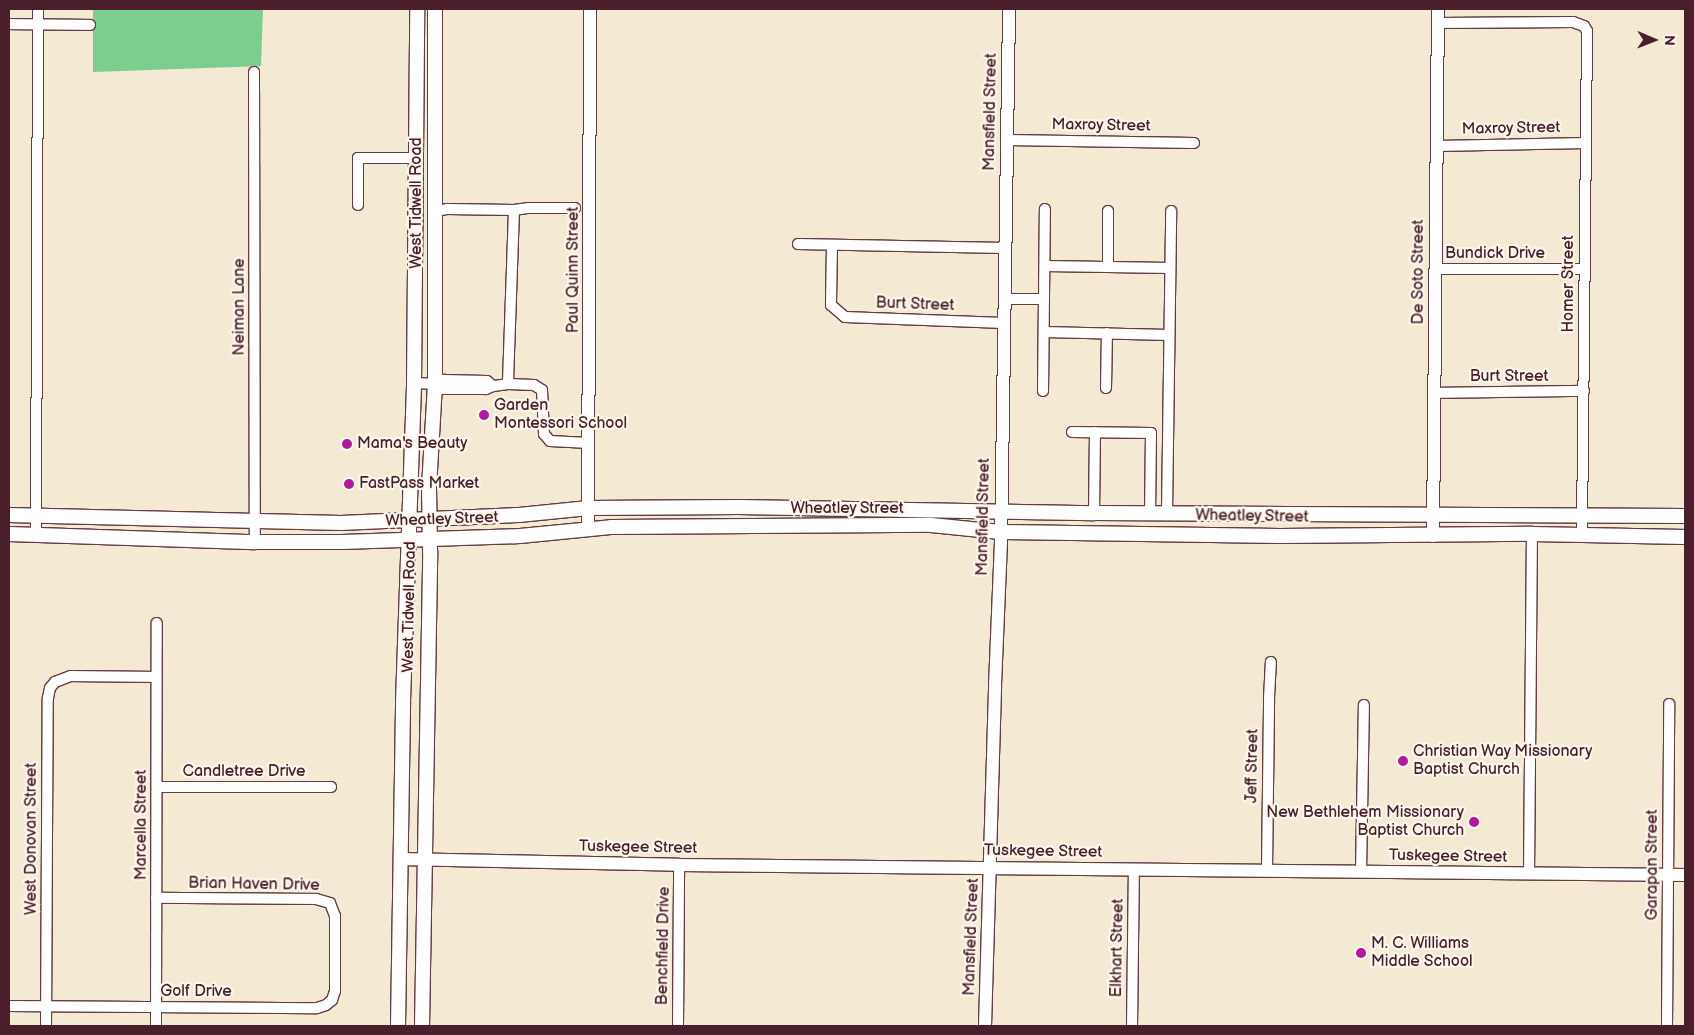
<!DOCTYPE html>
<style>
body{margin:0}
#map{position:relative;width:1694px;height:1035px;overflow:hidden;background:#f4e9d2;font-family:"Balsamiq Sans",sans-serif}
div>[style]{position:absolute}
.green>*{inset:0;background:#7cce90}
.roads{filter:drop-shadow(1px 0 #643d44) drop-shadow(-1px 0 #643d44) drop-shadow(0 1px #643d44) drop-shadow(0 -1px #643d44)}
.minor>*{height:10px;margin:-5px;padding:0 5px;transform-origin:5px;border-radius:5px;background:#fff}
.tertiary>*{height:12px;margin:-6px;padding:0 6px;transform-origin:6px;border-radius:6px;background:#fff}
.secondary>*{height:14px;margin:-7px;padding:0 7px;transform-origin:7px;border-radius:7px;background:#fff}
.dots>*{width:14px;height:14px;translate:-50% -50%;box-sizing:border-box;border:2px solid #fbf7ec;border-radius:50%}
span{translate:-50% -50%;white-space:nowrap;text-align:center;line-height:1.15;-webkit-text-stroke:4.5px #fbf7ec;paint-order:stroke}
.street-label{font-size:16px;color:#4a1f2b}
.poi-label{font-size:16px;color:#4a1f2b}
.left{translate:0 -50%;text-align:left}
.right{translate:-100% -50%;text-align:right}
.frame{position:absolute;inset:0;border:10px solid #4a1f2b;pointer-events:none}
.north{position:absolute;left:1629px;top:15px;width:50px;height:50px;-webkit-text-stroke:4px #fbf7ec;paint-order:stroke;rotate:91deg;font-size:14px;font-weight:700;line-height:20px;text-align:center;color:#4a1f2b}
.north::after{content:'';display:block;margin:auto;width:18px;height:22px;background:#4a1f2b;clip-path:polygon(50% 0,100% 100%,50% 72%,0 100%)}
</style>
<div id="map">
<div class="green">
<div style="clip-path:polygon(93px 9px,263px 9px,261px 66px,93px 72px)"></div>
</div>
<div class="roads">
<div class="minor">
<div style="left:1438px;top:23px;width:135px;rotate:-0.4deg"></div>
<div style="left:1573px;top:22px;width:12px;rotate:20deg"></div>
<div style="left:1584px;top:26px;width:6px;rotate:59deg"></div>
<div style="left:1587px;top:31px;width:505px;rotate:90.57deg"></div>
<div style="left:9px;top:24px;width:81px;rotate:0.7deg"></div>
<div style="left:254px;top:72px;width:470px;rotate:89.9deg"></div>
<div style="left:1007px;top:140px;width:187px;rotate:0.9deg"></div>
<div style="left:1436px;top:146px;width:150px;rotate:-1.1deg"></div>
<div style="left:358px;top:205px;width:47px;rotate:-90deg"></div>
<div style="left:358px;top:158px;width:58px"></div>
<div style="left:514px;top:210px;width:15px;rotate:-8deg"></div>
<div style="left:529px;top:208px;width:46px"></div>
<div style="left:435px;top:211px;width:12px;rotate:-9deg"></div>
<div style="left:447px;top:209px;width:67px;rotate:0.9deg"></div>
<div style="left:514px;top:210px;width:174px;rotate:92deg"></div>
<div style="left:508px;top:384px;width:15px;rotate:172deg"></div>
<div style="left:493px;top:386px;width:8px;rotate:157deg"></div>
<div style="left:486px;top:389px;width:44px;rotate:180deg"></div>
<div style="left:442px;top:389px;width:5px;rotate:-112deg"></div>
<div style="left:798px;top:244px;width:207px;rotate:1.1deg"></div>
<div style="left:832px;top:245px;width:60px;rotate:91deg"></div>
<div style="left:831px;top:305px;width:18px;rotate:41deg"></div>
<div style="left:845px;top:317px;width:159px;rotate:2.2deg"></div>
<div style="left:1045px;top:266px;width:125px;rotate:0.9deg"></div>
<div style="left:1108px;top:267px;width:56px;rotate:-90deg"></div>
<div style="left:1436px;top:269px;width:148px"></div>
<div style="left:1004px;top:299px;width:40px"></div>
<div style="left:1044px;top:332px;width:125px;rotate:1.4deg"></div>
<div style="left:414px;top:383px;width:26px;rotate:2deg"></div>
<div style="left:440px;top:384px;width:6px;rotate:-45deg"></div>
<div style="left:444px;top:380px;width:43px;rotate:1.3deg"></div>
<div style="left:487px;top:381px;width:8px;rotate:40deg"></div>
<div style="left:508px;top:384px;width:26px;rotate:2deg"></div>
<div style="left:534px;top:385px;width:9px;rotate:32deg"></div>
<div style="left:542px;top:390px;width:44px;rotate:87.4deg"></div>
<div style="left:544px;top:434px;width:9px;rotate:49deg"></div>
<div style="left:550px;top:441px;width:39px;rotate:3deg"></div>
<div style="left:1106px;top:388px;width:55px;rotate:-89deg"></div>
<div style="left:1043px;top:391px;width:182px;rotate:-89.4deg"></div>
<div style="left:1434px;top:393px;width:150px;rotate:-0.8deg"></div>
<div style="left:1072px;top:432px;width:79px;rotate:0.7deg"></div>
<div style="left:1151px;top:433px;width:80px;rotate:90.7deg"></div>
<div style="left:1094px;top:513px;width:81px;rotate:-89.3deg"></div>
<div style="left:1167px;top:513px;width:302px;rotate:-89.2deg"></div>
<div style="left:36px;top:534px;width:525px;rotate:-89.78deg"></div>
<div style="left:157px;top:787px;width:174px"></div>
<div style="left:1267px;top:870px;width:172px;rotate:-89.3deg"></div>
<div style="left:1269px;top:698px;width:36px;rotate:-87deg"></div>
<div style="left:1361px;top:872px;width:167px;rotate:-89deg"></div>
<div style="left:1529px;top:874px;width:340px;rotate:-89.5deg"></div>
<div style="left:9px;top:1006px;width:308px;rotate:0.4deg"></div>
<div style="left:317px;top:1008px;width:9px;rotate:-18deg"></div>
<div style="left:326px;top:1005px;width:8px;rotate:-40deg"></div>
<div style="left:332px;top:1000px;width:9px;rotate:-72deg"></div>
<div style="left:335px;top:991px;width:75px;rotate:-90deg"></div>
<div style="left:335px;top:916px;width:14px;rotate:-111deg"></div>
<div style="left:330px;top:903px;width:15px;rotate:-164deg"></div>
<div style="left:316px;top:899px;width:160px;rotate:-179.6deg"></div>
<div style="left:46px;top:1026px;width:328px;rotate:-89.7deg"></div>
<div style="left:48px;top:698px;width:10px;rotate:-79deg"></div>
<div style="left:50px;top:688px;width:8px;rotate:-50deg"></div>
<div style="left:55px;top:682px;width:17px;rotate:-21deg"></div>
<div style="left:71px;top:676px;width:85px;rotate:0.7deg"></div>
<div style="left:156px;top:1026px;width:403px;rotate:-89.9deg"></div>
<div style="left:678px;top:1026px;width:161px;rotate:-89.6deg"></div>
<div style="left:1132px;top:1026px;width:156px;rotate:-89.3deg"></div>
<div style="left:1667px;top:1026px;width:322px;rotate:-89.6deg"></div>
</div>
<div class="tertiary">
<div style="left:588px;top:530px;width:521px;rotate:-89.78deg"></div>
<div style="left:1433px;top:536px;width:527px;rotate:-89.46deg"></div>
<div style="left:400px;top:859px;width:279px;rotate:1.2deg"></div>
<div style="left:679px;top:865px;width:1006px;rotate:0.57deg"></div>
<div style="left:985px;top:1026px;width:341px;rotate:-88.3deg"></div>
<div style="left:995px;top:685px;width:142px;rotate:-87.6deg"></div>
<div style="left:1001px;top:543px;width:534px;rotate:-89.14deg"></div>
</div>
<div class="secondary">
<div style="left:9px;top:515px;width:332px;rotate:1.4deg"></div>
<div style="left:341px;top:523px;width:178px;rotate:-2.6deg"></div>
<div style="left:519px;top:515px;width:70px;rotate:-5.7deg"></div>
<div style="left:589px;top:508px;width:150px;rotate:-0.4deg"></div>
<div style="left:739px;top:507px;width:355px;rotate:1deg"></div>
<div style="left:1094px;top:513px;width:591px;rotate:0.29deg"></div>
<div style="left:9px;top:534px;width:246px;rotate:1.9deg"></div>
<div style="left:255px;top:542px;width:87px"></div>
<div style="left:342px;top:542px;width:178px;rotate:-1.9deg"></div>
<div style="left:520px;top:536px;width:91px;rotate:-5.6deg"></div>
<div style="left:611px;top:527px;width:320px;rotate:-0.4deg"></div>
<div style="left:931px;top:525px;width:70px;rotate:5.7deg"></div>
<div style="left:1001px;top:532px;width:279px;rotate:0.8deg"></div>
<div style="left:1280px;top:536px;width:252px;rotate:-0.5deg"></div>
<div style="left:1532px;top:534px;width:153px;rotate:1.1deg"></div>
<div style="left:398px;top:1026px;width:325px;rotate:-89.1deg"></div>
<div style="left:403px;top:701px;width:318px;rotate:-88deg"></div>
<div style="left:414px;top:383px;width:374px;rotate:-89.5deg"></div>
<div style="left:422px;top:1026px;width:475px;rotate:-89deg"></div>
<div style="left:430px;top:551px;width:63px;rotate:-90.9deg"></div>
<div style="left:429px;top:488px;width:104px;rotate:-86.7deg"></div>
<div style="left:435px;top:384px;width:375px;rotate:-90deg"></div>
</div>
</div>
<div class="dots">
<div style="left:484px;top:415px;background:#b5179e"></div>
<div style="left:347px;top:444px;background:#b5179e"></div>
<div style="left:349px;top:484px;background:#b5179e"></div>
<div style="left:1403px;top:761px;background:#b5179e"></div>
<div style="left:1474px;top:822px;background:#b5179e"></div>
<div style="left:1361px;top:953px;background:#b5179e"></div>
</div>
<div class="street-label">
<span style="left:991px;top:112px;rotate:-89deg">Mansfield Street</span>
<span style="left:1101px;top:126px;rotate:1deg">Maxroy Street</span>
<span style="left:1511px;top:129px;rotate:-1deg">Maxroy Street</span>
<span style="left:417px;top:203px;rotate:-90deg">West Tidwell Road</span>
<span style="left:1495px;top:254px">Bundick Drive</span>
<span style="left:574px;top:270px;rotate:-90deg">Paul Quinn Street</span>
<span style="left:1419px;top:272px;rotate:-90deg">De Soto Street</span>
<span style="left:1569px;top:284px;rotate:-90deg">Homer Street</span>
<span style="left:915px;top:305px;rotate:2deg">Burt Street</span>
<span style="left:240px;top:307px;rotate:-90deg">Neiman Lane</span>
<span style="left:1509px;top:377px">Burt Street</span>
<span style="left:847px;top:509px">Wheatley Street</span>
<span style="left:984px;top:517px;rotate:-89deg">Mansfield Street</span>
<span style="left:1252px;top:517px;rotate:1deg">Wheatley Street</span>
<span style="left:442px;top:520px;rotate:-2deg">Wheatley Street</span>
<span style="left:410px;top:607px;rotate:-89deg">West Tidwell Road</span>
<span style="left:1253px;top:766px;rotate:-89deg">Jeff Street</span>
<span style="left:244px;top:772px">Candletree Drive</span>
<span style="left:142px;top:825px;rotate:-90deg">Marcella Street</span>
<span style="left:32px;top:839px;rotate:-90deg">West Donovan Street</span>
<span style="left:638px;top:848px;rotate:1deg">Tuskegee Street</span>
<span style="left:1043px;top:852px;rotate:1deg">Tuskegee Street</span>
<span style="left:1448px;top:857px;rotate:1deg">Tuskegee Street</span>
<span style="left:1653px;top:865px;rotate:-90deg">Garapan Street</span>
<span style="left:254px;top:885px;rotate:1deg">Brian Haven Drive</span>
<span style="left:972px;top:937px;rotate:-88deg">Mansfield Street</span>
<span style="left:664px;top:946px;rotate:-89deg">Benchfield Drive</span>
<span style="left:1118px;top:948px;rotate:-89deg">Elkhart Street</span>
<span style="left:196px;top:992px">Golf Drive</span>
</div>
<div class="poi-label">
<span class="left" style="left:494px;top:415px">Garden<br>Montessori School</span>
<span class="left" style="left:357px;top:444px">Mama's Beauty</span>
<span class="left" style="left:359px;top:484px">FastPass Market</span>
<span class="left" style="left:1413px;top:761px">Christian Way Missionary<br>Baptist Church</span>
<span class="right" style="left:1464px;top:822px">New Bethlehem Missionary<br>Baptist Church</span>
<span class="left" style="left:1371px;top:953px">M. C. Williams<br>Middle School</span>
</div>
<div class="frame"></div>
<div class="north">N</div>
</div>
